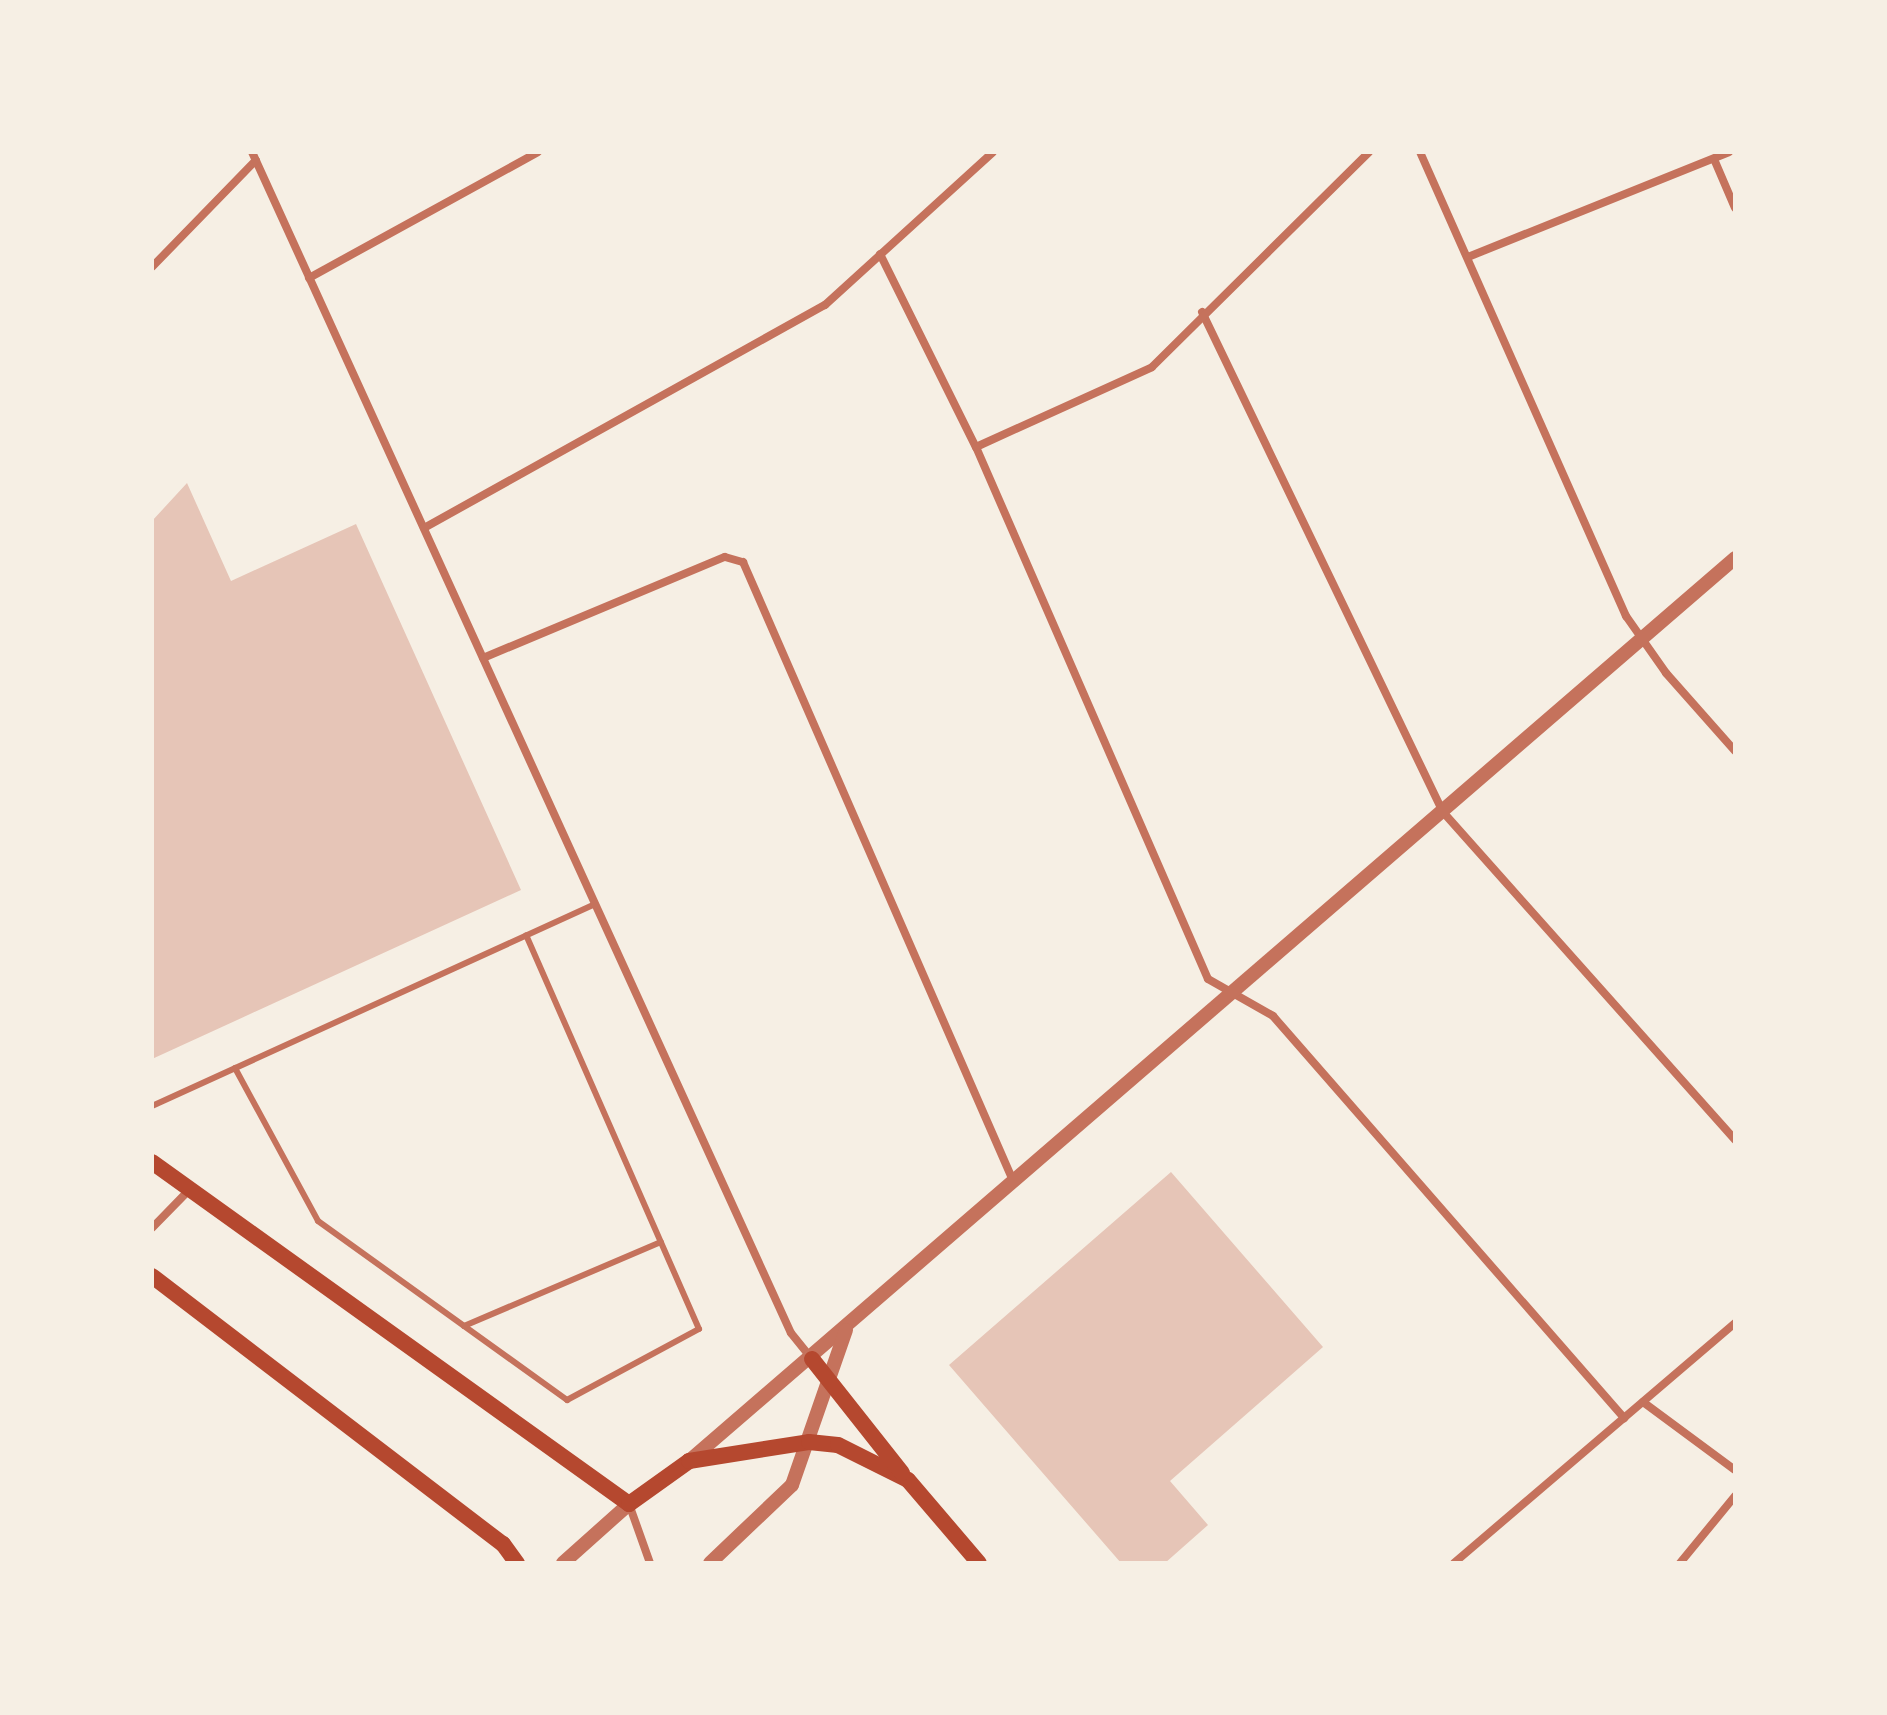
<!DOCTYPE html>
<style>
body{margin:0}
#map{position:relative;width:1887px;height:1715px;overflow:hidden;background:#f6efe4;font-family:Barlow,sans-serif}
div>[style]{position:absolute}
.building>*{inset:0;background:#e6c5b7}
.service>*{height:6px;margin:-3px;padding:0 3px;transform-origin:3px;border-radius:3px;background:#c5725c}
.minor>*{height:8px;margin:-4px;padding:0 4px;transform-origin:4px;border-radius:4px;background:#c5725c}
.tertiary>*{height:14px;margin:-7px;padding:0 7px;transform-origin:7px;border-radius:7px;background:#c5725c}
.secondary>*{height:16px;margin:-8px;padding:0 8px;transform-origin:8px;border-radius:8px;background:#b5482f}
span{translate:-50% -50%;white-space:nowrap;text-align:center;line-height:1.15;-webkit-text-stroke:8px #f6efe4;paint-order:stroke}
.frame{position:absolute;inset:0;border:154px solid #f6efe4;pointer-events:none}
</style>
<div id="map">
<div class="building">
<div style="clip-path:polygon(187px 483px,231px 581px,356px 524px,521px 890px,152px 1059px,152px 521px)"></div>
<div style="clip-path:polygon(1171px 1172px,1323px 1347px,1170px 1481px,1208px 1525px,1165px 1563px,1121px 1563px,949px 1365px)"></div>
</div>
<div class="service">
<div style="left:235px;top:1068px;width:174px;rotate:61.5deg"></div>
<div style="left:318px;top:1221px;width:307px;rotate:35.7deg"></div>
<div style="left:567px;top:1400px;width:150px;rotate:-28.3deg"></div>
<div style="left:699px;top:1329px;width:430px;rotate:-113.7deg"></div>
<div style="left:152px;top:1106px;width:487px;rotate:-24.5deg"></div>
<div style="left:464px;top:1326px;width:214px;rotate:-23.1deg"></div>
</div>
<div class="minor">
<div style="left:252px;top:152px;width:1298px;rotate:65.47deg"></div>
<div style="left:791px;top:1333px;width:33px;rotate:51deg"></div>
<div style="left:1420px;top:152px;width:508px;rotate:66.06deg"></div>
<div style="left:1626px;top:616px;width:70px;rotate:54.9deg"></div>
<div style="left:1666px;top:673px;width:104px;rotate:48.5deg"></div>
<div style="left:1714px;top:159px;width:53px;rotate:66.8deg"></div>
<div style="left:880px;top:254px;width:216px;rotate:63.6deg"></div>
<div style="left:976px;top:447px;width:580px;rotate:66.44deg"></div>
<div style="left:1208px;top:979px;width:75px;rotate:29.6deg"></div>
<div style="left:1273px;top:1016px;width:534px;rotate:48.87deg"></div>
<div style="left:1468px;top:257px;width:281px;rotate:-21.9deg"></div>
<div style="left:152px;top:267px;width:149px;rotate:-45.8deg"></div>
<div style="left:309px;top:278px;width:261px;rotate:-28.8deg"></div>
<div style="left:1202px;top:312px;width:555px;rotate:64.27deg"></div>
<div style="left:1443px;top:812px;width:439px;rotate:48.3deg"></div>
<div style="left:976px;top:447px;width:193px;rotate:-24.4deg"></div>
<div style="left:1152px;top:367px;width:305px;rotate:-44.7deg"></div>
<div style="left:424px;top:528px;width:459px;rotate:-29.1deg"></div>
<div style="left:825px;top:305px;width:227px;rotate:-42.3deg"></div>
<div style="left:483px;top:658px;width:262px;rotate:-22.7deg"></div>
<div style="left:725px;top:557px;width:19px;rotate:16deg"></div>
<div style="left:743px;top:562px;width:678px;rotate:66.42deg"></div>
<div style="left:152px;top:1228px;width:54px;rotate:-45.7deg"></div>
<div style="left:1643px;top:1402px;width:114px;rotate:36.5deg"></div>
<div style="left:629px;top:1504px;width:63px;rotate:70.4deg"></div>
<div style="left:1454px;top:1563px;width:370px;rotate:-40.5deg"></div>
<div style="left:1680px;top:1563px;width:87px;rotate:-50.6deg"></div>
</div>
<div class="tertiary">
<div style="left:689px;top:1461px;width:1382px;rotate:-40.8deg"></div>
<div style="left:563px;top:1563px;width:89px;rotate:-41.8deg"></div>
<div style="left:710px;top:1563px;width:113px;rotate:-43.6deg"></div>
<div style="left:792px;top:1485px;width:164px;rotate:-70.8deg"></div>
</div>
<div class="secondary">
<div style="left:152px;top:1162px;width:587px;rotate:35.64deg"></div>
<div style="left:629px;top:1504px;width:74px;rotate:-35.6deg"></div>
<div style="left:689px;top:1461px;width:121px;rotate:-9deg"></div>
<div style="left:809px;top:1442px;width:29px;rotate:6deg"></div>
<div style="left:838px;top:1445px;width:78px;rotate:26.6deg"></div>
<div style="left:908px;top:1480px;width:109px;rotate:49.5deg"></div>
<div style="left:152px;top:1276px;width:442px;rotate:37.4deg"></div>
<div style="left:503px;top:1544px;width:24px;rotate:54deg"></div>
<div style="left:812px;top:1359px;width:145px;rotate:51.7deg"></div>
</div>
<div class="frame"></div>
</div>
